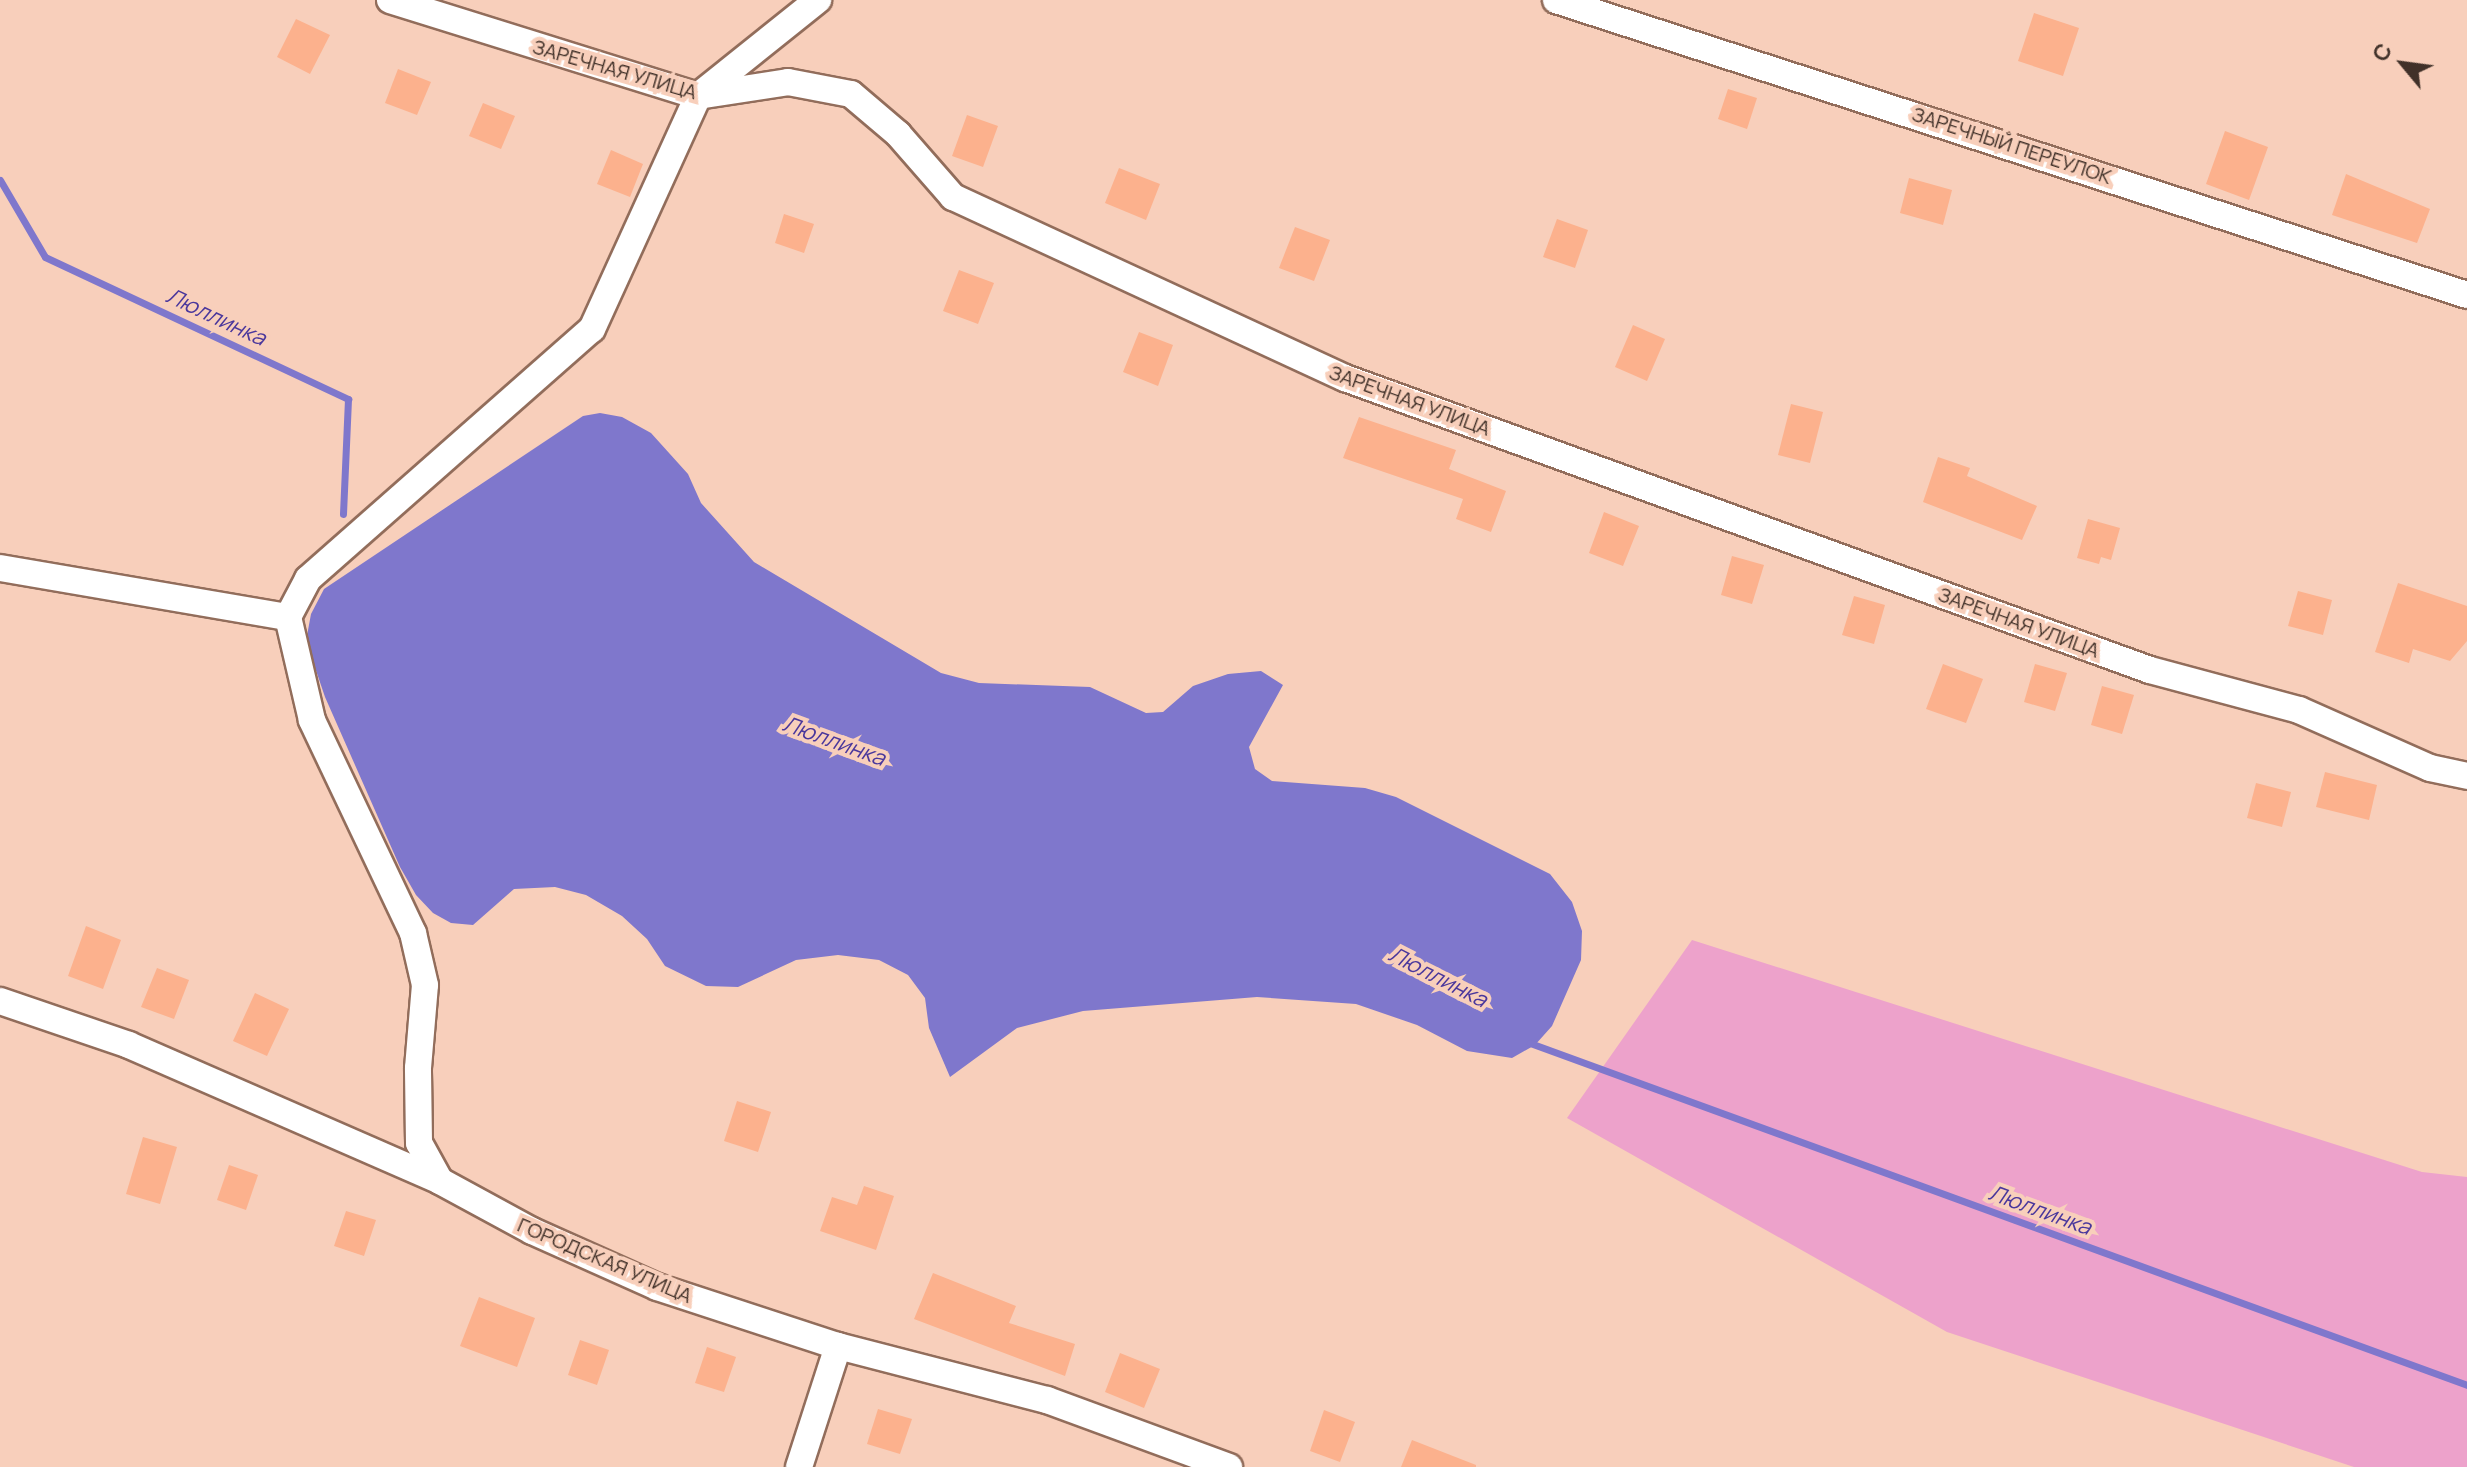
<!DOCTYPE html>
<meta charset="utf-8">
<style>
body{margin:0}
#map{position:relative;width:2467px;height:1467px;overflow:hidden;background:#f8cfbb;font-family:Manrope,sans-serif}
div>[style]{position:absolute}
.green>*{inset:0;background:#eda2cb}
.water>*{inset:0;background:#7f77cc}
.stream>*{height:7px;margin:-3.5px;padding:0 3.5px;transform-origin:3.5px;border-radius:3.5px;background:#7f77cc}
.building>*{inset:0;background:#fcb18d}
.roads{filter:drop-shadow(2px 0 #926d5b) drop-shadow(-2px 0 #926d5b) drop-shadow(0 2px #926d5b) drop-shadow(0 -2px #926d5b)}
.minor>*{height:26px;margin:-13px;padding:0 13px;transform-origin:13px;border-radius:13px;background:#fff}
span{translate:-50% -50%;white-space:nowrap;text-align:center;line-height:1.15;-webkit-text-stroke:8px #f8cfbb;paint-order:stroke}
.street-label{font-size:20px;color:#413129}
.water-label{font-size:22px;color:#4a379c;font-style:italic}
.north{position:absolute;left:2363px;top:24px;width:80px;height:80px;-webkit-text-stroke:6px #f8cfbb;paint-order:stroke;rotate:299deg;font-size:22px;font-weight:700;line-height:32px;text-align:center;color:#413129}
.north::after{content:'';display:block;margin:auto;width:28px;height:36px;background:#413129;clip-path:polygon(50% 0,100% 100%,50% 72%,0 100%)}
</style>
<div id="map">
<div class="green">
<div style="clip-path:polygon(1692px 940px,2422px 1172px,2467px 1177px,2467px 1467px,2354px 1467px,1947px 1332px,1567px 1118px)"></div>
</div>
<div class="water">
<div style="clip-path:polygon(600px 413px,622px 417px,651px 433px,688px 474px,701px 503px,754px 562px,941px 673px,979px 683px,1090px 687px,1146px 713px,1163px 712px,1193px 686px,1228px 674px,1261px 671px,1283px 685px,1249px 747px,1255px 769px,1272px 781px,1365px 788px,1396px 797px,1550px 874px,1572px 902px,1582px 931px,1581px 960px,1552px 1026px,1535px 1045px,1512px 1058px,1467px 1051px,1417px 1025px,1356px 1004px,1257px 997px,1083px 1011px,1017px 1028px,950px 1077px,929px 1028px,925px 998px,908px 975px,879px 960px,838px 955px,796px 960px,738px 987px,706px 986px,665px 966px,647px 939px,622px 916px,586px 895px,555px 887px,514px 889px,473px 925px,451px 923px,433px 913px,416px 895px,400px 867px,325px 697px,306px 641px,311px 614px,324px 589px,583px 416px)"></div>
</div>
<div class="stream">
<div style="left:0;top:180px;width:89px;rotate:59.7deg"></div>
<div style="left:45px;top:257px;width:335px;rotate:25.1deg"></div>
<div style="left:348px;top:399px;width:115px;rotate:92.5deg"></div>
<div style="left:1530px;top:1043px;width:997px;rotate:20.05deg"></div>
</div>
<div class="building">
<div style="clip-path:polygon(2034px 13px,2079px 28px,2063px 76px,2018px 61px)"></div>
<div style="clip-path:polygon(296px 19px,330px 35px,310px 74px,277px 57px)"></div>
<div style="clip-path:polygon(398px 69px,431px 82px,417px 115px,385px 103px)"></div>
<div style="clip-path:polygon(1728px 89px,1757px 98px,1747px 129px,1718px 119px)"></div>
<div style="clip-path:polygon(483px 103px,515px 116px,501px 149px,469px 136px)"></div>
<div style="clip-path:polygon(967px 115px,998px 126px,983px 167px,952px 156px)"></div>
<div style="clip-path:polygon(2225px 131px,2268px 147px,2249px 200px,2206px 184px)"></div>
<div style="clip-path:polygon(611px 150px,643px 164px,630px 197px,597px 184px)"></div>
<div style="clip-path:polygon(1119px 168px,1160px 184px,1146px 220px,1105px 203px)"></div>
<div style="clip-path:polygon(2346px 174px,2430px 209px,2417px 243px,2332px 215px)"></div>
<div style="clip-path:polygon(1909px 178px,1952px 190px,1943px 225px,1900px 213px)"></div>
<div style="clip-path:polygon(784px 214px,814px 224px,804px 253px,775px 243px)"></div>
<div style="clip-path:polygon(1557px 219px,1588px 230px,1575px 268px,1543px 257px)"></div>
<div style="clip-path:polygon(1295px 227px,1330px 240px,1314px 281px,1279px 268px)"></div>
<div style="clip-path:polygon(959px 270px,994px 283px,978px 324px,943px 311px)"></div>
<div style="clip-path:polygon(1633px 325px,1665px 339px,1647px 381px,1615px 367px)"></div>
<div style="clip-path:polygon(1139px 332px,1173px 345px,1158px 386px,1123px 372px)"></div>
<div style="clip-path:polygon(1791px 404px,1823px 412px,1810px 463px,1778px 455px)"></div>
<div style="clip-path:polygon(1359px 417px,1456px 450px,1449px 469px,1506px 491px,1491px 532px,1456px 519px,1463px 499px,1343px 458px)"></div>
<div style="clip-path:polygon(1938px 457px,1970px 468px,1967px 476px,2037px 506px,2022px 540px,1923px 502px)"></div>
<div style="clip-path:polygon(1604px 512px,1639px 526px,1623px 566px,1589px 553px)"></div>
<div style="clip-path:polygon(2088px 519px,2120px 528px,2111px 560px,2101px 557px,2099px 564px,2077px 558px)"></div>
<div style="clip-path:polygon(1732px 556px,1764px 565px,1752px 604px,1721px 595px)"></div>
<div style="clip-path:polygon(2398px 583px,2467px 606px,2467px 641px,2450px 661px,2413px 649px,2409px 663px,2375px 652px)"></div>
<div style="clip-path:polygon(2298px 591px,2332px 600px,2323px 635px,2288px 626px)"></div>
<div style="clip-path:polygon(1854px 596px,1885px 605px,1874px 644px,1842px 635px)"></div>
<div style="clip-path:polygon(1943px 664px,1983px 679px,1966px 723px,1926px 709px)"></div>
<div style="clip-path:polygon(2035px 664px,2067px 673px,2055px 711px,2024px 702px)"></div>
<div style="clip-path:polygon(2102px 686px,2134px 695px,2122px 734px,2091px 725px)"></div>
<div style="clip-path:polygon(2325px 772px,2377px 785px,2369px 820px,2316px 807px)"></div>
<div style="clip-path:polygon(2256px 783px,2291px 792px,2282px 827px,2247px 818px)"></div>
<div style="clip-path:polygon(86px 926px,121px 940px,103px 989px,68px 976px)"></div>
<div style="clip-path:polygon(157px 968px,189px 980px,174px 1019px,141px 1007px)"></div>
<div style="clip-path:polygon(255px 993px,289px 1009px,267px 1056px,233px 1041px)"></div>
<div style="clip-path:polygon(737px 1101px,771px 1112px,758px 1152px,724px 1141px)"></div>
<div style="clip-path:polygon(143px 1137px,177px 1147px,160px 1204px,126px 1194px)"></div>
<div style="clip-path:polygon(229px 1165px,258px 1175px,246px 1210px,217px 1200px)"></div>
<div style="clip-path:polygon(864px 1186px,894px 1196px,876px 1250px,820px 1231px,832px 1197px,857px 1205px)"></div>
<div style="clip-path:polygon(346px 1211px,376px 1220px,364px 1256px,334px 1246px)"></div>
<div style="clip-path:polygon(933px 1273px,1016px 1306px,1009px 1323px,1075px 1344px,1065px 1376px,914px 1319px)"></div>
<div style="clip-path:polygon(479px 1297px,535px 1318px,517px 1367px,460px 1346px)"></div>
<div style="clip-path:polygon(580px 1340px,609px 1350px,597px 1385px,568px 1375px)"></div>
<div style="clip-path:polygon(707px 1347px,736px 1357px,724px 1392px,695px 1383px)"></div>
<div style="clip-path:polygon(1120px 1353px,1160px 1369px,1144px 1408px,1105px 1392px)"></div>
<div style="clip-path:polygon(878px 1409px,912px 1419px,900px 1454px,867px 1444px)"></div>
<div style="clip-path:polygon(1324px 1410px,1355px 1422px,1340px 1462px,1310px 1451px)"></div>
<div style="clip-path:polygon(1412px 1440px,1476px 1465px,1476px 1467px,1401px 1467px)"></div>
</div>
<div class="roads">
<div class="minor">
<div style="left:390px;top:0;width:323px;rotate:17.3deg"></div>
<div style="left:698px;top:96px;width:91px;rotate:-8.8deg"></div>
<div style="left:788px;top:82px;width:64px;rotate:10.8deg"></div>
<div style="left:851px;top:94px;width:62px;rotate:40.4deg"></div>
<div style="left:898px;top:134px;width:84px;rotate:48.9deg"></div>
<div style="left:953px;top:197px;width:432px;rotate:24.8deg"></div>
<div style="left:1345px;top:378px;width:856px;rotate:19.94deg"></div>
<div style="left:2150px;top:670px;width:154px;rotate:15deg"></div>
<div style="left:2299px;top:710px;width:143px;rotate:23.9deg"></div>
<div style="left:2430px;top:768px;width:38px;rotate:12deg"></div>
<div style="left:1556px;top:0;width:958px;rotate:17.94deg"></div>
<div style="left:0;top:568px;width:292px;rotate:9.7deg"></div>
<div style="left:0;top:1001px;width:136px;rotate:18.8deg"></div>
<div style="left:129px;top:1045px;width:339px;rotate:23.6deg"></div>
<div style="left:440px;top:1181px;width:105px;rotate:28.5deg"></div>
<div style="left:532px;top:1231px;width:137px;rotate:24.1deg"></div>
<div style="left:657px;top:1287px;width:190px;rotate:18.1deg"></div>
<div style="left:838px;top:1346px;width:216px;rotate:14.5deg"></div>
<div style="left:1047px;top:1400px;width:194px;rotate:20.2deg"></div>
<div style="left:440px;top:1181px;width:43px;rotate:-118.9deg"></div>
<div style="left:419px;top:1143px;width:75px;rotate:-90.8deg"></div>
<div style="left:418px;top:1068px;width:83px;rotate:-85.2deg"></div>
<div style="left:425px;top:985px;width:53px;rotate:-103deg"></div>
<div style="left:413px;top:933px;width:236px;rotate:-115.4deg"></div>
<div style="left:312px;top:720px;width:106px;rotate:-103.1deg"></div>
<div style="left:288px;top:617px;width:43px;rotate:-62.2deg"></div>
<div style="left:308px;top:579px;width:378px;rotate:-41.4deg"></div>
<div style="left:592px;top:329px;width:256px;rotate:-65.5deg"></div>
<div style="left:698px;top:96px;width:154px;rotate:-38.7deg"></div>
<div style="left:799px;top:1467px;width:127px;rotate:-72.1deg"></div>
</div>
</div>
<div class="street-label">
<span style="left:615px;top:69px;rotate:16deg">ЗАРЕЧНАЯ УЛИЦА</span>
<span style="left:2012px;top:145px;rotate:18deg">ЗАРЕЧНЫЙ ПЕРЕУЛОК</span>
<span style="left:1410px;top:400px;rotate:20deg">ЗАРЕЧНАЯ УЛИЦА</span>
<span style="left:2019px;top:622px;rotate:20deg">ЗАРЕЧНАЯ УЛИЦА</span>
<span style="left:605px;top:1260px;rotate:23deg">ГОРОДСКАЯ УЛИЦА</span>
</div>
<div class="water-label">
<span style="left:216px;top:317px;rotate:25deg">Люллинка</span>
<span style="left:834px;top:741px;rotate:20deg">Люллинка</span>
<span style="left:1438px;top:977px;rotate:27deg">Люллинка</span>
<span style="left:2040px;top:1210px;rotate:20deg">Люллинка</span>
</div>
<div class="north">С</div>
</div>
